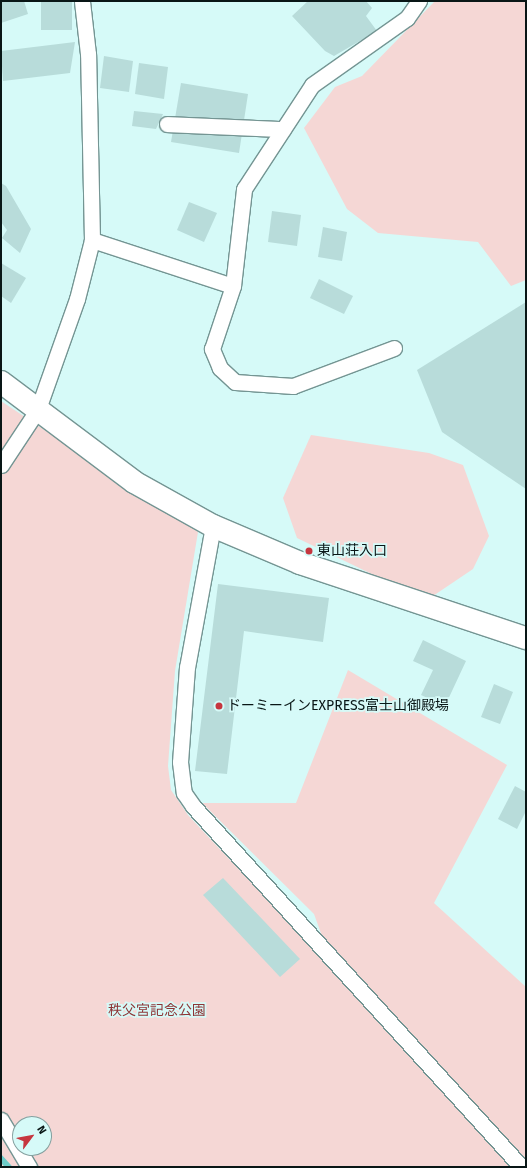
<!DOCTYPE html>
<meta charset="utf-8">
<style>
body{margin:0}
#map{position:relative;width:527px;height:1168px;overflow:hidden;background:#d6faf8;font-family:"Fira Sans","Noto Sans JP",sans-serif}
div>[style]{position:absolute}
.green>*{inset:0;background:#f5d7d5}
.stream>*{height:5.5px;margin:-2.75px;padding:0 2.75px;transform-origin:2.75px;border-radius:2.75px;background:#6dccc8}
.building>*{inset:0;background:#b8dcda}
.roads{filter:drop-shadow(1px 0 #749593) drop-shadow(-1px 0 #749593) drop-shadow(0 1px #749593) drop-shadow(0 -1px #749593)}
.street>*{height:15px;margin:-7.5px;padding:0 7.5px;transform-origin:7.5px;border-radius:7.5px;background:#fff}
.secondary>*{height:22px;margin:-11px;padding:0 11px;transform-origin:11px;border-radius:11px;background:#fff}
.dots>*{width:11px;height:11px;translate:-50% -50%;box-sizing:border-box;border:2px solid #d6faf8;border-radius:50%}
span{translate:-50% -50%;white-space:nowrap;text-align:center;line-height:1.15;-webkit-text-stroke:3.5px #d6faf8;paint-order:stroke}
.poi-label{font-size:14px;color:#091616}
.left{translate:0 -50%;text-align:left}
.park-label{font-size:14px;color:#8e3536}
.frame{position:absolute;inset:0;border:2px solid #091616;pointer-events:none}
.north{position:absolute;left:12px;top:1116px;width:40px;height:40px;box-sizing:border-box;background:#d6faf8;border:1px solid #849f9e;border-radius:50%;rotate:58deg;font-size:11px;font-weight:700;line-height:16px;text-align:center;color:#091616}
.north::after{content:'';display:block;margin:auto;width:14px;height:18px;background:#c6363f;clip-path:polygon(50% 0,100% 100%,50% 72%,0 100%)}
</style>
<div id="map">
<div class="green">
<div style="clip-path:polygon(435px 1px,526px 1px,526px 280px,511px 286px,478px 242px,378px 233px,347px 209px,304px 128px,335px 87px,362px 76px)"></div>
<div style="clip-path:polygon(evenodd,1px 401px,198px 532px,175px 671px,168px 766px,171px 790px,188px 815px,335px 972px,314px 914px,202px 803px,296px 803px,348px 670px,507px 765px,434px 903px,526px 987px,526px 1167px,1px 1167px,1px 401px,20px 1124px,44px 1124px,44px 1148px,20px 1148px,20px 1124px)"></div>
<div style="clip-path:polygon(311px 435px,429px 453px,463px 465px,489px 536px,473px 569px,430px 598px,378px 577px,297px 538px,283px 498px)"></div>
</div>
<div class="stream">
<div style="left:1px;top:1158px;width:12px;rotate:48deg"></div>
</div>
<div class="building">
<div style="clip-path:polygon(1px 1px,24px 1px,28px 14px,1px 23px)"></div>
<div style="clip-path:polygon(41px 1px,72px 1px,72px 30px,41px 30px)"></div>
<div style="clip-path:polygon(308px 1px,366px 1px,372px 8px,366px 16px,377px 31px,334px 56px,325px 51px,292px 16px)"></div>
<div style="clip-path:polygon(75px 42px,70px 73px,3px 81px,1px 51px)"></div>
<div style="clip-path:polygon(104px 56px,133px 61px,129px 92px,100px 88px)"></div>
<div style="clip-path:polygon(139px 63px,168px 67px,164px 99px,135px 94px)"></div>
<div style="clip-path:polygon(181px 83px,248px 94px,239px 153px,171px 142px)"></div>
<div style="clip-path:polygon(134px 111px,163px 114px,156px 129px,132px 126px)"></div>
<div style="clip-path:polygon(1px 183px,6px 186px,31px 229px,20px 253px,2px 238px,7px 230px,1px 222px)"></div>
<div style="clip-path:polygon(189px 202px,217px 213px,204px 242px,177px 230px)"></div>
<div style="clip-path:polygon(272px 211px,301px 215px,297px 246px,268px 242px)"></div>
<div style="clip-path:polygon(323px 227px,347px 232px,342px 261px,318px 257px)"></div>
<div style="clip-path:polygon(1px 263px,26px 278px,11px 303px,1px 296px)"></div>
<div style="clip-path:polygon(319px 279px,353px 296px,344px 314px,310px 298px)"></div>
<div style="clip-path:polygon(526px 302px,526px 489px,442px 432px,417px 370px)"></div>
<div style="clip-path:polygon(218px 584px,329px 598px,323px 642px,244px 631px,227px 774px,195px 771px)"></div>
<div style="clip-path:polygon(423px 640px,466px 661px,445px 706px,421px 695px,433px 670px,413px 661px)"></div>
<div style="clip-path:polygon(494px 684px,513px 692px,500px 724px,481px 717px)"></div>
<div style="clip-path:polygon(515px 786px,526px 792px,526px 811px,517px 829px,498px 819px)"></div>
<div style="clip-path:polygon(223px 878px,300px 959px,280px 977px,203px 895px)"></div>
</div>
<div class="roads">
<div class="street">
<div style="left:167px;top:124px;width:116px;rotate:2.5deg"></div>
<div style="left:92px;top:240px;width:148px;rotate:18.1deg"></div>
<div style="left:394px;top:348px;width:108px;rotate:159.4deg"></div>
<div style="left:293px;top:386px;width:58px;rotate:-176.1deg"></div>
<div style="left:235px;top:382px;width:21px;rotate:-137deg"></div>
<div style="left:220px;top:368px;width:21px;rotate:-113deg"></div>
<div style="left:212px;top:349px;width:66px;rotate:-71.6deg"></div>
<div style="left:233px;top:286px;width:98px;rotate:-83.5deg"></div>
<div style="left:244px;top:189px;width:124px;rotate:-56.8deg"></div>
<div style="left:312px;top:85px;width:116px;rotate:-35.2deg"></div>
<div style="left:407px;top:18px;width:21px;rotate:-55deg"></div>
<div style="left:1px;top:465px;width:67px;rotate:-56.5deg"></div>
<div style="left:38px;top:409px;width:117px;rotate:-70.5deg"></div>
<div style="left:77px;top:299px;width:61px;rotate:-75.7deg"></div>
<div style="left:92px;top:240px;width:186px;rotate:-91.2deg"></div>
<div style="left:88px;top:54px;width:53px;rotate:-96.5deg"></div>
<div style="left:213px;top:526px;width:143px;rotate:100.4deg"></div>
<div style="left:187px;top:667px;width:95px;rotate:94.2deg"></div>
<div style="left:180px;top:762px;width:31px;rotate:83deg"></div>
<div style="left:184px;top:793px;width:16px;rotate:55deg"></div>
<div style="left:193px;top:806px;width:488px;rotate:47.7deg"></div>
<div style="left:1px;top:1120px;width:55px;rotate:59.2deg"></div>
</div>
<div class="secondary">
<div style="left:1px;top:382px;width:166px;rotate:36.9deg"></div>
<div style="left:134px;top:482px;width:90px;rotate:29.1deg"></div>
<div style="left:213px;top:526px;width:95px;rotate:23deg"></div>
<div style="left:300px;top:563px;width:238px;rotate:18.4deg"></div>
</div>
</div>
<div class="dots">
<div style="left:309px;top:551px;background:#c6363f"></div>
<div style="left:219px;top:706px;background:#c6363f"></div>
</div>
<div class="poi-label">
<span class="left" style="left:317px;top:551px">東山荘入口</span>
<span class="left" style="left:227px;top:706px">ドーミーインEXPRESS富士山御殿場</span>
</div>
<div class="park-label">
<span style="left:157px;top:1011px">秩父宮記念公園</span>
</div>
<div class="frame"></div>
<div class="north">N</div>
</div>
